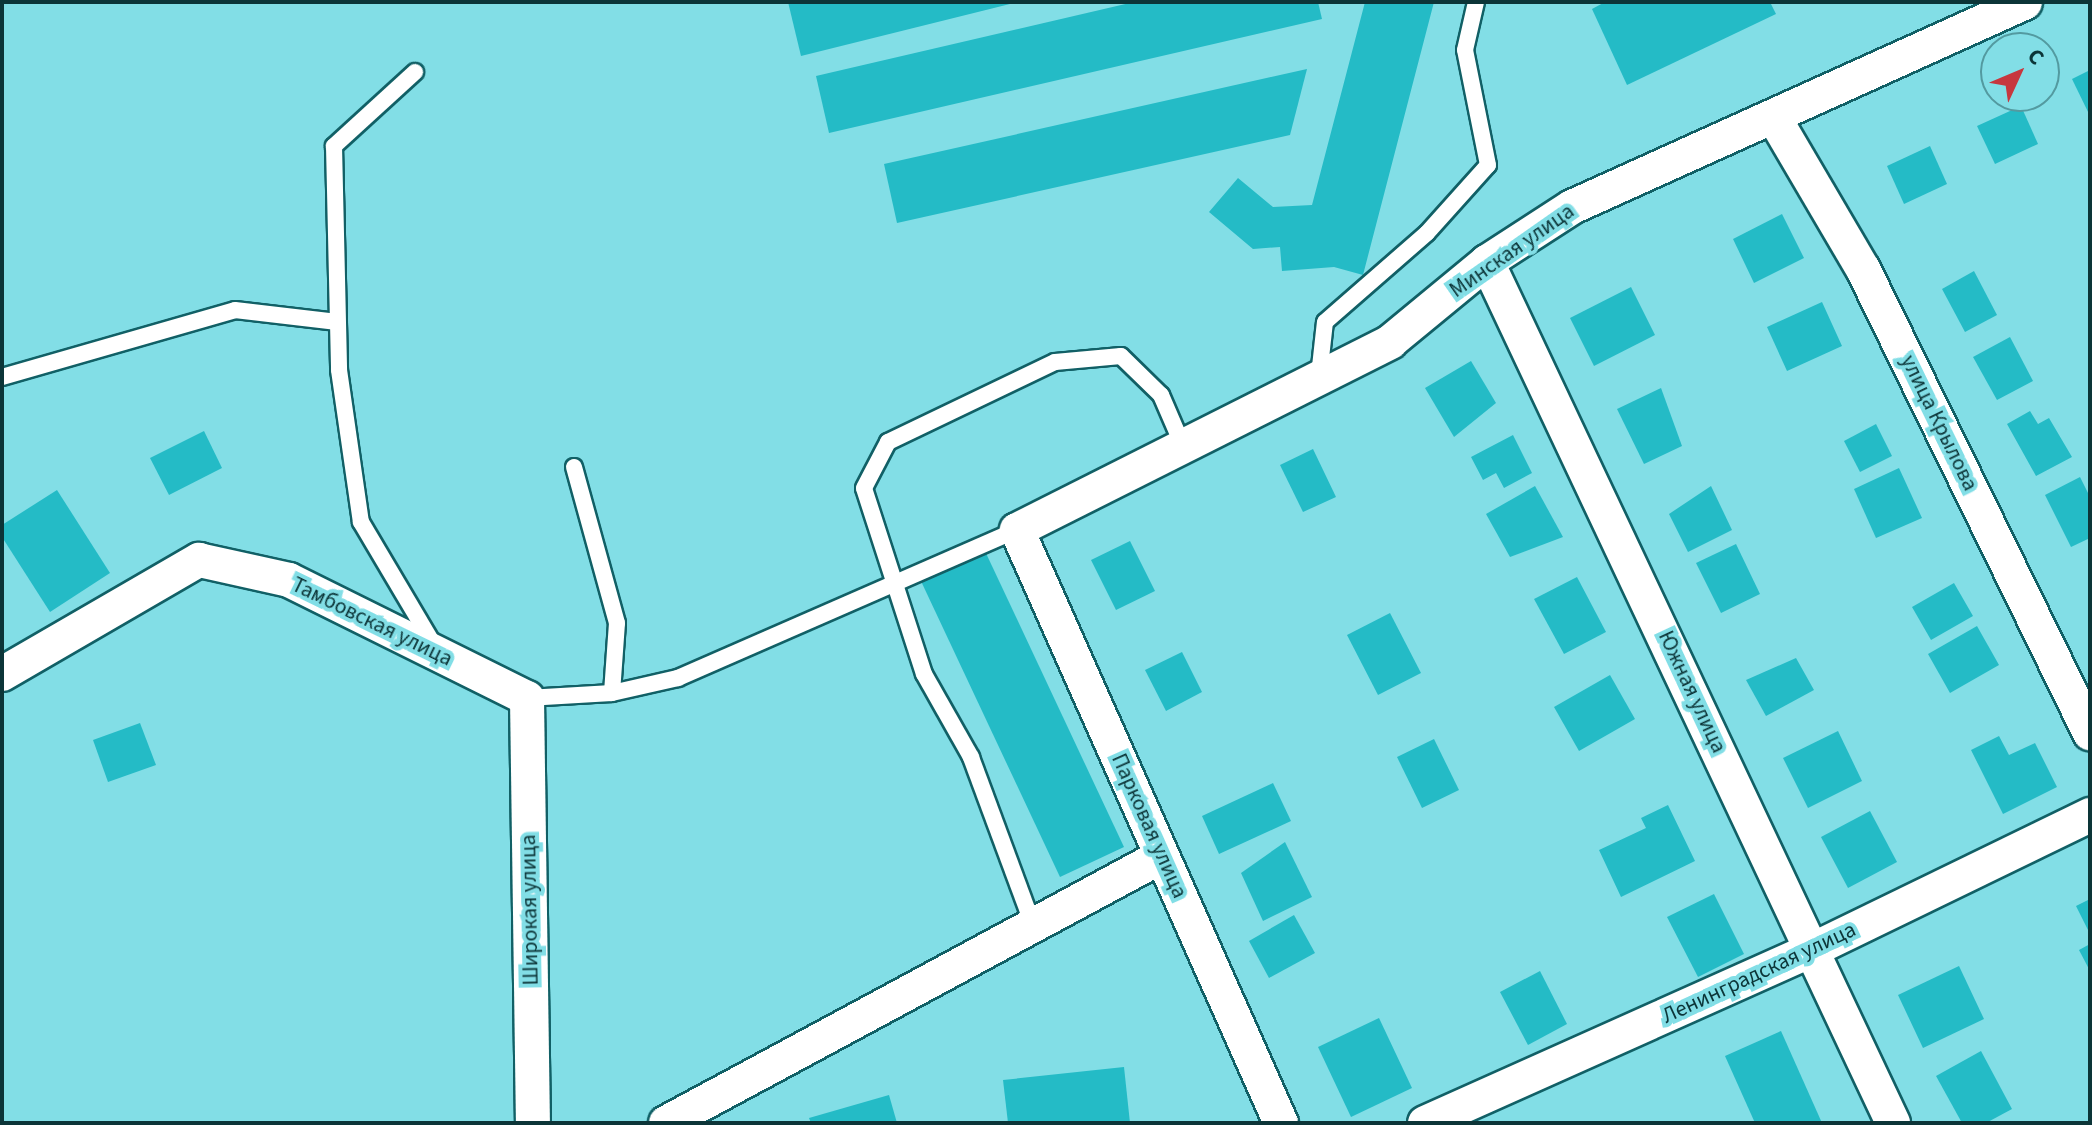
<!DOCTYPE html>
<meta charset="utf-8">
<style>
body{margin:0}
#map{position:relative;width:2092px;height:1125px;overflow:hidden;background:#82dee6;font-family:"Source Sans 3",sans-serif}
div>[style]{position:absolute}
.building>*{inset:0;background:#24bbc6}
.roads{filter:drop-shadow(2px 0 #116066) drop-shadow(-2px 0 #116066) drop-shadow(0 2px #116066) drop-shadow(0 -2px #116066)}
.lane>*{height:16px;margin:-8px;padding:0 8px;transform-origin:8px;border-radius:8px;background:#fff}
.street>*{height:34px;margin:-17px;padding:0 17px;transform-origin:17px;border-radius:17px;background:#fff}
span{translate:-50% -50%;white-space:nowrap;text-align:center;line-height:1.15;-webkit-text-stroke:8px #82dee6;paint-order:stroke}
.street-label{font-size:22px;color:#0c3538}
.frame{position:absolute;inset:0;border:4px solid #0c3538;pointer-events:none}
.north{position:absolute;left:1980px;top:32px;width:80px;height:80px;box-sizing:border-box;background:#82dee6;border:2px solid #539aa0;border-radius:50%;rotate:46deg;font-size:22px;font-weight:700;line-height:32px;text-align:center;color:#0c3538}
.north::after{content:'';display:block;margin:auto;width:28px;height:36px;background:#c7373e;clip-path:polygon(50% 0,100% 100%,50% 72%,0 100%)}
</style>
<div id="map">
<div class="building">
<div style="clip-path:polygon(788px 2px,1014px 2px,1014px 3px,801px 56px)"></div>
<div style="clip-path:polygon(1134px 2px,1318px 2px,1322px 19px,829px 133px,816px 76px)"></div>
<div style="clip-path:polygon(1365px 2px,1434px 2px,1363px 275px,1334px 267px,1282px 271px,1280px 247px,1253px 249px,1209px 212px,1238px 178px,1273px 207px,1312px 205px)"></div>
<div style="clip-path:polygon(1605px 2px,1770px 2px,1776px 14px,1627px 85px,1592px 9px)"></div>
<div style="clip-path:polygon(1307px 69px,1290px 135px,897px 223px,884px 164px)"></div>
<div style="clip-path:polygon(2090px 70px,2090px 116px,2072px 79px)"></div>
<div style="clip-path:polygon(2021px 106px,2038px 144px,1995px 164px,1977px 126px)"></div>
<div style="clip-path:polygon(1930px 146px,1947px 184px,1904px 204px,1887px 166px)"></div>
<div style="clip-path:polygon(1782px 214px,1804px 258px,1754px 283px,1733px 239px)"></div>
<div style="clip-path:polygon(1974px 271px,1997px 315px,1965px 332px,1942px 289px)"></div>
<div style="clip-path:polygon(1631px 287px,1655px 335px,1594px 366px,1570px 318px)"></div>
<div style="clip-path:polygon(1822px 302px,1842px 346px,1787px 371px,1767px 327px)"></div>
<div style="clip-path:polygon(2010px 337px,2033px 381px,1997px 400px,1973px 357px)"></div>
<div style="clip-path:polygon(1471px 361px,1496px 403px,1454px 437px,1425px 388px)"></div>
<div style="clip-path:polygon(1661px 388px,1682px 446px,1644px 464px,1617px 409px)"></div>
<div style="clip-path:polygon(2030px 411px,2038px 424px,2049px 418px,2072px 457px,2036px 476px,2007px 424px)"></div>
<div style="clip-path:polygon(1876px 424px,1892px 456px,1860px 472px,1844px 441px)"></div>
<div style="clip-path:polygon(204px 431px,222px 468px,169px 495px,150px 458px)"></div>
<div style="clip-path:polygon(1513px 435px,1532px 473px,1504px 488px,1496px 473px,1483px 480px,1471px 457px)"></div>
<div style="clip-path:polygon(1313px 449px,1336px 497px,1303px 512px,1280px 465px)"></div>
<div style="clip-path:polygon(1899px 468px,1922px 518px,1876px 538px,1854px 489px)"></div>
<div style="clip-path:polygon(2080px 477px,2090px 497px,2090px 538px,2071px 547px,2045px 495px)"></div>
<div style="clip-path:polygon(1535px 486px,1563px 537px,1510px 557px,1486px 514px)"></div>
<div style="clip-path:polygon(1711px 486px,1732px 530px,1688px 552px,1669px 514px)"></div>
<div style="clip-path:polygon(57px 490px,110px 573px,50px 612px,2px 537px,2px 525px)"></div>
<div style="clip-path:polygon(1130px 541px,1155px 591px,1116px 610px,1091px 560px)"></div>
<div style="clip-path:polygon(1736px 544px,1760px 594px,1721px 613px,1696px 563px)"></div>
<div style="clip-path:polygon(984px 549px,1124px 847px,1060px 877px,920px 579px)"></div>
<div style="clip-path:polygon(1577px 577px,1606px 632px,1564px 654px,1534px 599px)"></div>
<div style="clip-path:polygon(1954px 583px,1973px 616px,1931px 640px,1912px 607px)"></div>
<div style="clip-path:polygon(1390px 613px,1421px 673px,1378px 695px,1347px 635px)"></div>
<div style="clip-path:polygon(1977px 626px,1999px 665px,1950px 693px,1928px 654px)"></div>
<div style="clip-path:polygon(1182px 652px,1202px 692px,1166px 711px,1145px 670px)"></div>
<div style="clip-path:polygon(1796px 658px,1814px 690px,1766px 716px,1746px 680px)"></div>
<div style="clip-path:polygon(1610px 675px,1635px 719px,1579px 751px,1554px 707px)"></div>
<div style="clip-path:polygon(140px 723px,156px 765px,108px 782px,93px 740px)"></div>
<div style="clip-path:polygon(1838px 731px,1862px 781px,1808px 808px,1783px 758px)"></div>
<div style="clip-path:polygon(1999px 736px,2009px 755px,2035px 743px,2057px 787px,2003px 814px,1971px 750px)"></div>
<div style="clip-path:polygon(1434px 739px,1459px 790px,1422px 808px,1397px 757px)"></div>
<div style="clip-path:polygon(1273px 783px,1291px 821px,1219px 854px,1202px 816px)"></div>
<div style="clip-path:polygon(1668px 805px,1695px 861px,1621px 897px,1599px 850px,1646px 828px,1641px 818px)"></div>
<div style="clip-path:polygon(1870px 811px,1897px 862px,1848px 888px,1821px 837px)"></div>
<div style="clip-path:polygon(1285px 842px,1312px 897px,1263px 921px,1241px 873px)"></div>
<div style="clip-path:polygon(1714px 894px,1744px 954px,1698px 977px,1667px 917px)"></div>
<div style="clip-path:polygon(2090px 899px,2090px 934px,2076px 906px)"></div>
<div style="clip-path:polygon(1294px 915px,1315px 953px,1269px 978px,1249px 941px)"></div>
<div style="clip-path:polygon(2090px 944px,2090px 971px,2079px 950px)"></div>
<div style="clip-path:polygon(1959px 966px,1984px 1019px,1923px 1048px,1898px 995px)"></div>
<div style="clip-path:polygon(1540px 971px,1567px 1024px,1528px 1045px,1500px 992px)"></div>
<div style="clip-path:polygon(1379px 1018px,1412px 1088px,1351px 1117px,1318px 1047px)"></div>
<div style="clip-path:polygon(1781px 1031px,1822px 1123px,1755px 1123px,1725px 1056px)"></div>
<div style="clip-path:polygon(1981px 1051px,2012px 1109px,1986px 1123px,1962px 1123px,1936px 1076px)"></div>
<div style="clip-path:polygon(1124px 1067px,1130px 1123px,1008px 1123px,1003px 1080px)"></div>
<div style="clip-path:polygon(889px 1095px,897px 1123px,811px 1123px,809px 1118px)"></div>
</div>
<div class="roads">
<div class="lane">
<div style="left:415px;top:72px;width:110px;rotate:137.6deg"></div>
<div style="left:334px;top:146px;width:224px;rotate:88.7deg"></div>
<div style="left:339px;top:370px;width:154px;rotate:81.8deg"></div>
<div style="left:361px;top:522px;width:145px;rotate:59.4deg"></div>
<div style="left:1319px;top:376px;width:54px;rotate:-83.7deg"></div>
<div style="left:1325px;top:322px;width:135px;rotate:-41.1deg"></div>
<div style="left:1427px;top:233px;width:91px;rotate:-48.1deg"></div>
<div style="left:1488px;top:165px;width:117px;rotate:-101.3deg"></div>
<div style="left:1465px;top:50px;width:49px;rotate:-77.1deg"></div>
<div style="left:2px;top:377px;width:242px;rotate:-16deg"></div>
<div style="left:235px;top:310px;width:103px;rotate:6.7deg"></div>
<div style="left:574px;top:467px;width:162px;rotate:74.6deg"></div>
<div style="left:617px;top:623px;width:70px;rotate:94.1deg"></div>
<div style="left:527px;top:698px;width:85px;rotate:-3.4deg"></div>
<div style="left:612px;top:693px;width:68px;rotate:-12.8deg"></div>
<div style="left:678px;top:678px;width:370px;rotate:-23.6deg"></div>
<div style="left:1033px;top:925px;width:179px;rotate:-110.3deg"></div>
<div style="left:971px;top:757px;width:95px;rotate:-119.5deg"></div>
<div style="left:924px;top:674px;width:195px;rotate:-107.9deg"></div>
<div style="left:864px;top:488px;width:52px;rotate:-62.4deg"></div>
<div style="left:888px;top:442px;width:185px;rotate:-25.6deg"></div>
<div style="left:1055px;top:362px;width:66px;rotate:-5.2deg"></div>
<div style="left:1121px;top:356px;width:56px;rotate:44.3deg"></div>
<div style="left:1161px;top:395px;width:56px;rotate:66.7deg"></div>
</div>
<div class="street">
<div style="left:1776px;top:121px;width:172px;rotate:59.6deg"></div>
<div style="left:1863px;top:269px;width:517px;rotate:63.93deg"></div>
<div style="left:1487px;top:262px;width:952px;rotate:64.75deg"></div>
<div style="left:2px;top:674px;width:228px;rotate:-30.1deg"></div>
<div style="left:199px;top:560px;width:92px;rotate:12.5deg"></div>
<div style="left:289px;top:580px;width:266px;rotate:26.4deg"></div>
<div style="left:527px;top:698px;width:425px;rotate:89.2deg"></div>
<div style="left:666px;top:1123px;width:563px;rotate:-28.29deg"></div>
<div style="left:1281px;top:1123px;width:649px;rotate:-114deg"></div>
<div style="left:1017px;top:530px;width:418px;rotate:-26.7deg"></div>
<div style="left:1390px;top:342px;width:126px;rotate:-39.5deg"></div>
<div style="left:1487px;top:262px;width:101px;rotate:-32.9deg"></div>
<div style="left:1572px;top:207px;width:497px;rotate:-24.3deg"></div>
<div style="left:1425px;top:1123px;width:426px;rotate:-24.1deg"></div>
<div style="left:1814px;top:949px;width:307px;rotate:-25.9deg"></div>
</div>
</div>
<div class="street-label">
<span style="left:1512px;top:251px;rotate:-35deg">Минская улица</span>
<span style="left:1939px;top:423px;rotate:64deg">улица Крылова</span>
<span style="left:372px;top:622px;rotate:26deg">Тамбовская улица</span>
<span style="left:1692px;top:692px;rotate:65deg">Южная улица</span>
<span style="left:1149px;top:826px;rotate:66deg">Парковая улица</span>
<span style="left:530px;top:910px;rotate:-91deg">Широкая улица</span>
<span style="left:1759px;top:973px;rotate:-25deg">Ленинградская улица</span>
</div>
<div class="frame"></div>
<div class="north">С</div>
</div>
